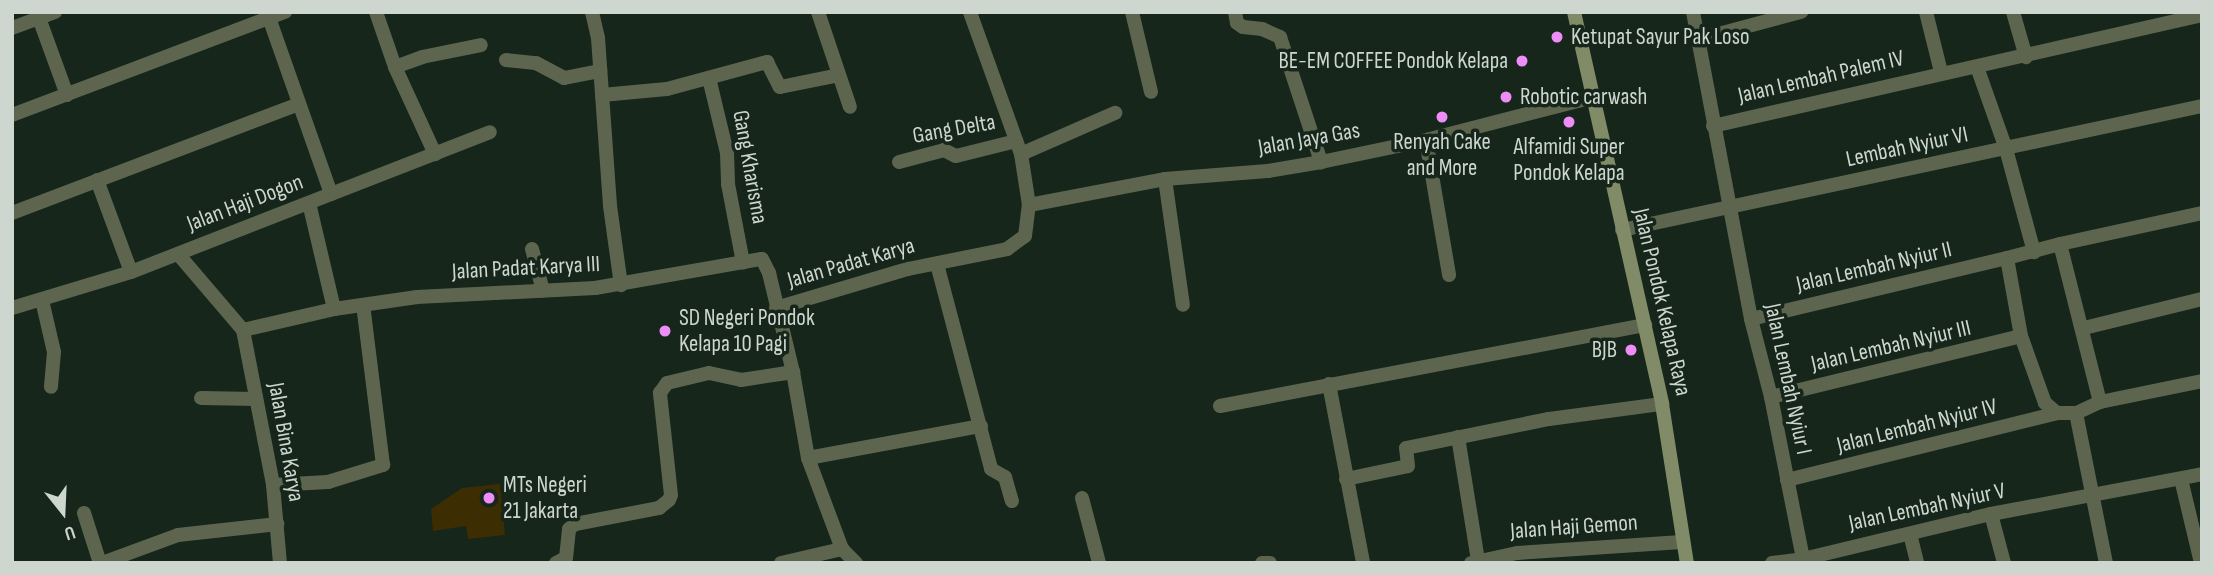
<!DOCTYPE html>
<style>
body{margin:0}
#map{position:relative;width:2214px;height:575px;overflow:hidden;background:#16261b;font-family:"Sofia Sans Condensed",sans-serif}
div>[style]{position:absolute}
.green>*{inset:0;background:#3d2d02}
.street>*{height:14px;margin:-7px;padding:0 7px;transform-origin:7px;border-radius:7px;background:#5e654f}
.secondary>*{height:14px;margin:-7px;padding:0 7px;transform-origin:7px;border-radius:7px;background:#818b68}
.dots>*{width:19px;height:19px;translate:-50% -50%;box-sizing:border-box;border:4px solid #16261b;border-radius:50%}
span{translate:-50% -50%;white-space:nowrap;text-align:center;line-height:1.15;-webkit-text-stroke:7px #16261b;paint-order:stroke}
.poi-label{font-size:23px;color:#cdd6cf}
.left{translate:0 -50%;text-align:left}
.right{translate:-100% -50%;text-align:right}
.street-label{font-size:23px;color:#cdd6cf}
.frame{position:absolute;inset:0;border:14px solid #cdd6cf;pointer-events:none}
.north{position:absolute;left:28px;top:477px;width:70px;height:70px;-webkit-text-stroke:5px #16261b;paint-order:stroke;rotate:162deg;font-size:19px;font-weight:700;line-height:28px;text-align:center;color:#cdd6cf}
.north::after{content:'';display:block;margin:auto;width:24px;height:32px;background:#cdd6cf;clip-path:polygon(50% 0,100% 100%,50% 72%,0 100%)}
</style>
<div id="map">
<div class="green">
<div style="clip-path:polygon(500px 484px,505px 535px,468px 539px,466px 526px,433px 531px,431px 509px,462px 488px)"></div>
</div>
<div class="street">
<div style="left:267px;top:12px;width:193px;rotate:70.6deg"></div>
<div style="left:376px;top:12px;width:58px;rotate:70.9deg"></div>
<div style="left:395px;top:67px;width:96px;rotate:65.3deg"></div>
<div style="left:592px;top:12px;width:27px;rotate:77deg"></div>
<div style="left:598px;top:38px;width:168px;rotate:85.9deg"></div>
<div style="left:610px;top:206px;width:80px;rotate:82.1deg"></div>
<div style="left:818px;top:12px;width:100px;rotate:71.4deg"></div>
<div style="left:1132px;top:12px;width:82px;rotate:76.6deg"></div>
<div style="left:1235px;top:12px;width:11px;rotate:80deg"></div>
<div style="left:1237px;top:23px;width:7px;rotate:34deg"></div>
<div style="left:1243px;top:27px;width:19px;rotate:6deg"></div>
<div style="left:1262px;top:29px;width:20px;rotate:24deg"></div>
<div style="left:1280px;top:37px;width:132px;rotate:71.8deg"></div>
<div style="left:1693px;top:12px;width:312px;rotate:79.3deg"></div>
<div style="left:1751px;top:319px;width:81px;rotate:75.6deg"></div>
<div style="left:1771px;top:397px;width:169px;rotate:78.8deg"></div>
<div style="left:1926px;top:12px;width:62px;rotate:76deg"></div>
<div style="left:2013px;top:12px;width:47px;rotate:73.9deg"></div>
<div style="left:39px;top:18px;width:82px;rotate:70deg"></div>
<div style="left:12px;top:28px;width:46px;rotate:-20.4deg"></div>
<div style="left:1700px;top:39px;width:105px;rotate:-15deg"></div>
<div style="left:506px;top:60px;width:30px;rotate:6deg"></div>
<div style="left:536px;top:63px;width:32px;rotate:28deg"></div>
<div style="left:564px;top:78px;width:37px;rotate:-11deg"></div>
<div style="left:395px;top:67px;width:29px;rotate:-20deg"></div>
<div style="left:422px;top:57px;width:60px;rotate:-11.5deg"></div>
<div style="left:1977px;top:67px;width:87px;rotate:70.5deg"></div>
<div style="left:2006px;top:149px;width:107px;rotate:74.8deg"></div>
<div style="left:709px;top:78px;width:77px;rotate:76.5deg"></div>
<div style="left:727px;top:153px;width:31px;rotate:88deg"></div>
<div style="left:728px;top:184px;width:80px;rotate:79.2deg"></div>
<div style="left:602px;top:95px;width:65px;rotate:-5.3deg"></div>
<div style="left:667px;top:89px;width:104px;rotate:-15.1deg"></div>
<div style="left:767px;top:62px;width:28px;rotate:63deg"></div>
<div style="left:780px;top:87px;width:60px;rotate:-11.5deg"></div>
<div style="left:12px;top:115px;width:292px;rotate:-20.7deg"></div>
<div style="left:1713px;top:126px;width:501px;rotate:-12.79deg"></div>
<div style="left:1426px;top:140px;width:137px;rotate:80.3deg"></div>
<div style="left:1021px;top:154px;width:103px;rotate:-23.6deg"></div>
<div style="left:899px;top:162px;width:47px;rotate:-14.9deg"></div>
<div style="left:944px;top:150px;width:13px;rotate:27deg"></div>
<div style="left:956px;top:156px;width:62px;rotate:-14deg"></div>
<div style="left:1165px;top:179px;width:127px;rotate:81.9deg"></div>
<div style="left:97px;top:180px;width:98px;rotate:69.7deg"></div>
<div style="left:309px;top:203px;width:109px;rotate:76.7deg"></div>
<div style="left:1029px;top:205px;width:138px;rotate:-10.8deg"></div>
<div style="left:1165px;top:179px;width:103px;rotate:-4.4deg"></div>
<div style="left:1268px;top:171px;width:54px;rotate:-9.6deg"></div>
<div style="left:1321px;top:162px;width:107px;rotate:-11.8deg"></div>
<div style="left:1426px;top:140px;width:172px;rotate:-14.4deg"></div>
<div style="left:12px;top:213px;width:307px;rotate:-20.8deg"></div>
<div style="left:1622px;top:230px;width:593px;rotate:-12.07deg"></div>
<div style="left:2060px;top:244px;width:163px;rotate:75.8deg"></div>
<div style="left:2100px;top:402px;width:26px;rotate:155deg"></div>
<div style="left:2076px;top:413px;width:19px;rotate:180deg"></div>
<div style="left:2057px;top:413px;width:16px;rotate:-140deg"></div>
<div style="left:2045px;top:403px;width:71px;rotate:-109.7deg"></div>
<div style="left:2021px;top:336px;width:79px;rotate:-100.2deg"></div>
<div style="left:2007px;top:258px;width:55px;rotate:-14.8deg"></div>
<div style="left:2060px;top:244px;width:145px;rotate:-12.3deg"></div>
<div style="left:532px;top:249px;width:43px;rotate:75.3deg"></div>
<div style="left:178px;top:254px;width:100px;rotate:49.5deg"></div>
<div style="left:937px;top:264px;width:212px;rotate:75.2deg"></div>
<div style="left:991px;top:469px;width:16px;rotate:30deg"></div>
<div style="left:1005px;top:477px;width:25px;rotate:74deg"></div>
<div style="left:42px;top:300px;width:53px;rotate:77deg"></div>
<div style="left:54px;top:352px;width:35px;rotate:95deg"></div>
<div style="left:12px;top:308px;width:124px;rotate:-16.8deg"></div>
<div style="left:131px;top:272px;width:385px;rotate:-21.3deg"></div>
<div style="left:776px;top:308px;width:138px;rotate:-16.5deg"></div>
<div style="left:908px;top:269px;width:101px;rotate:-11.4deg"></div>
<div style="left:1007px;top:249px;width:22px;rotate:-36deg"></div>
<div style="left:1025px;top:236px;width:31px;rotate:-83deg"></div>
<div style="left:1029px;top:205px;width:52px;rotate:-98.9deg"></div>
<div style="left:1021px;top:154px;width:151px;rotate:-109.8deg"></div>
<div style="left:1751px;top:319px;width:263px;rotate:-13.4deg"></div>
<div style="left:2084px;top:328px;width:122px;rotate:-13.8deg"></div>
<div style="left:243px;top:330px;width:93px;rotate:-13deg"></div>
<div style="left:334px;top:309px;width:84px;rotate:-8.2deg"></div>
<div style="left:417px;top:297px;width:178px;rotate:-2.9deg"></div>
<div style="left:595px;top:288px;width:169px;rotate:-9.9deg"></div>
<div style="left:762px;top:259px;width:16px;rotate:63deg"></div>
<div style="left:769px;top:273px;width:102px;rotate:76.4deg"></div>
<div style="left:793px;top:372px;width:87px;rotate:80.1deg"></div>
<div style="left:808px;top:458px;width:97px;rotate:69.5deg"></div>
<div style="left:842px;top:549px;width:20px;rotate:45deg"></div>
<div style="left:243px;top:330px;width:158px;rotate:79deg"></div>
<div style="left:273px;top:485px;width:78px;rotate:84.9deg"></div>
<div style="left:1329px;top:384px;width:182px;rotate:79.2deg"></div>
<div style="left:1771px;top:397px;width:257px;rotate:-13.7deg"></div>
<div style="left:201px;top:398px;width:55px;rotate:1deg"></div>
<div style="left:2100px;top:402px;width:104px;rotate:-11.6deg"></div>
<div style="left:1220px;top:406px;width:433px;rotate:-10.8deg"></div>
<div style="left:2076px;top:413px;width:153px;rotate:78.7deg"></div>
<div style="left:1458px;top:437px;width:125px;rotate:80.8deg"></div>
<div style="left:808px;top:458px;width:176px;rotate:-10.5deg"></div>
<div style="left:1346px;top:479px;width:63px;rotate:-11.8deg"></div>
<div style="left:1408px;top:466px;width:18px;rotate:-96deg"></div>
<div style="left:1406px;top:448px;width:146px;rotate:-11.5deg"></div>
<div style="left:1549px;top:419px;width:114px;rotate:-7.6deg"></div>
<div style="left:2181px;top:479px;width:86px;rotate:76.6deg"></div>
<div style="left:1787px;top:480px;width:278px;rotate:-13.9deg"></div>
<div style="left:273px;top:485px;width:55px;rotate:-3.1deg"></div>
<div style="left:328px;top:482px;width:58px;rotate:-17.2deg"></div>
<div style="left:383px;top:465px;width:161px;rotate:-97.1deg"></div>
<div style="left:1082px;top:498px;width:67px;rotate:75.3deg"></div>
<div style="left:84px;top:513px;width:52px;rotate:72.3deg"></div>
<div style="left:1991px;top:514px;width:51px;rotate:75.1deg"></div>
<div style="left:1910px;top:534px;width:30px;rotate:76deg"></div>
<div style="left:102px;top:563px;width:81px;rotate:-20.2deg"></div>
<div style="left:178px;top:535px;width:100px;rotate:-6.3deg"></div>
<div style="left:556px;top:563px;width:11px;rotate:-27deg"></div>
<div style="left:566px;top:558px;width:29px;rotate:-84deg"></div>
<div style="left:569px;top:529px;width:8px;rotate:-40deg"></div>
<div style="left:575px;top:524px;width:86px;rotate:-10.8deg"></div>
<div style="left:659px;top:508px;width:13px;rotate:-39deg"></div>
<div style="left:669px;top:500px;width:5px;rotate:-68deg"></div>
<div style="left:671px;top:495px;width:103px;rotate:-96.2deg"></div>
<div style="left:660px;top:393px;width:12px;rotate:-55deg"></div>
<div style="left:667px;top:383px;width:43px;rotate:-13.4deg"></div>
<div style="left:709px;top:373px;width:33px;rotate:12deg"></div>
<div style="left:741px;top:380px;width:53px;rotate:-8.7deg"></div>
<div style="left:781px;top:563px;width:63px;rotate:-12.9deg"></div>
<div style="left:1262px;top:563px;width:8px"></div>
<div style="left:1471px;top:563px;width:47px;rotate:-12.3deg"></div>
<div style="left:1517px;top:553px;width:165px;rotate:-3.8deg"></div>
<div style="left:1772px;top:563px;width:31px;rotate:-7deg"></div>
<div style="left:1803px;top:559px;width:193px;rotate:-13.5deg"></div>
<div style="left:1991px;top:514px;width:215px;rotate:-10.7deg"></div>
</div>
<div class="secondary">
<div style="left:1574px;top:12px;width:402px;rotate:77.3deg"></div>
<div style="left:1662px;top:404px;width:161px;rotate:81.1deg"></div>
</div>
<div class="dots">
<div style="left:1557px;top:37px;background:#ee8cf8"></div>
<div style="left:1522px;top:61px;background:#ee8cf8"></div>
<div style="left:1506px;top:97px;background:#ee8cf8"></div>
<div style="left:1442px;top:117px;background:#ee8cf8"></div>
<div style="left:1569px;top:122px;background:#ee8cf8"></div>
<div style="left:665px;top:331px;background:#ee8cf8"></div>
<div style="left:1631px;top:350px;background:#ee8cf8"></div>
<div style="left:489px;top:498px;background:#ee8cf8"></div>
</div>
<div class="poi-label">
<span class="left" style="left:1571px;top:37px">Ketupat Sayur Pak Loso</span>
<span class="right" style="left:1508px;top:61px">BE-EM COFFEE Pondok Kelapa</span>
<span class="left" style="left:1520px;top:97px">Robotic carwash</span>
<span style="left:1442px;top:155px">Renyah Cake<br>and More</span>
<span style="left:1569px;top:160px">Alfamidi Super<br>Pondok Kelapa</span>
<span class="left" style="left:679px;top:331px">SD Negeri Pondok<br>Kelapa 10 Pagi</span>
<span class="right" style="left:1617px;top:350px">BJB</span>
<span class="left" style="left:503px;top:498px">MTs Negeri<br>21 Jakarta</span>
</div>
<div class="street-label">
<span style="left:1821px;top:77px;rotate:-13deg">Jalan Lembah Palem IV</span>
<span style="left:954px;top:129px;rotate:-10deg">Gang Delta</span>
<span style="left:1309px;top:139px;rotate:-10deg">Jalan Jaya Gas</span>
<span style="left:1907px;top:147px;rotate:-12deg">Lembah Nyiur VI</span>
<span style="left:750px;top:167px;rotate:80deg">Gang Kharisma</span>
<span style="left:245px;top:203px;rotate:-21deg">Jalan Haji Dogon</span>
<span style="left:851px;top:263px;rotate:-16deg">Jalan Padat Karya</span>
<span style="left:1874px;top:267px;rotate:-13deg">Jalan Lembah Nyiur II</span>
<span style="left:526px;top:268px;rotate:-3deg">Jalan Padat Karya III</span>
<span style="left:1662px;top:302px;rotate:77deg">Jalan Pondok Kelapa Raya</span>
<span style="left:1891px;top:346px;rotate:-13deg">Jalan Lembah Nyiur III</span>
<span style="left:1788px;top:379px;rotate:78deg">Jalan Lembah Nyiur I</span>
<span style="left:1917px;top:426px;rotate:-14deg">Jalan Lembah Nyiur IV</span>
<span style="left:286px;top:442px;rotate:80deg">Jalan Bina Karya</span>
<span style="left:1927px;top:507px;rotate:-12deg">Jalan Lembah Nyiur V</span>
<span style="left:1574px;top:527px;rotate:-4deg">Jalan Haji Gemon</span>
</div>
<div class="frame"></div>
<div class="north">U</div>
</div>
